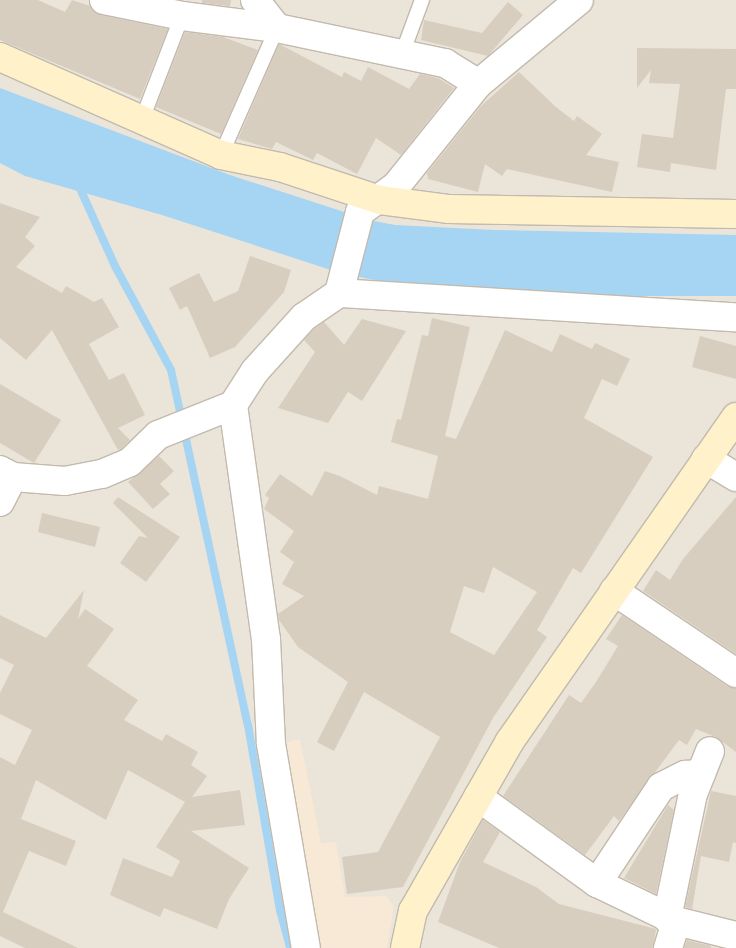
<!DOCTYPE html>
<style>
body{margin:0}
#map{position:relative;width:736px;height:948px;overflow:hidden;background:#f6f2eb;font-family:"Fira Sans Condensed",sans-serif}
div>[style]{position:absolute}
.residential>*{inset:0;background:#eae4d9}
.commercial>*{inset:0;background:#f7e9d6}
.water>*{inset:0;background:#a6d4f3}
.stream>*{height:8px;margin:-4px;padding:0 4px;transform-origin:4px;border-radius:4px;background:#a6d4f3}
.building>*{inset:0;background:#d8cec0}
.roads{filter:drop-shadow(1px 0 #c2baad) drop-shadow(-1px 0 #c2baad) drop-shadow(0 1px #c2baad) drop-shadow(0 -1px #c2baad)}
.lane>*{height:14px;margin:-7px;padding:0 7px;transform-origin:7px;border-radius:7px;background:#fff}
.street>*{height:28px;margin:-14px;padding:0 14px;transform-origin:14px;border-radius:14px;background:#fff}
.secondary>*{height:28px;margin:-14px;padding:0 14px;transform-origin:14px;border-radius:14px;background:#fff2cb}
span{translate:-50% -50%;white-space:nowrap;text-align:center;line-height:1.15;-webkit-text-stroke:5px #fff;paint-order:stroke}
</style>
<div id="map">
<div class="residential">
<div style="clip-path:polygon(0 0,736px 0,736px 948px,0 948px)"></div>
</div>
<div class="commercial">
<div style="clip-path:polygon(300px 739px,321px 843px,336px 842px,345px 897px,386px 896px,394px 906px,387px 948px,314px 948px,278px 745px)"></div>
</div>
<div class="water">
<div style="clip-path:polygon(0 88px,230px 175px,369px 220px,395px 225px,494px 230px,736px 235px,736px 296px,557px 296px,374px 280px,337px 272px,162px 215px,25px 176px,0 163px)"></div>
</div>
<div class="stream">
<div style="left:78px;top:184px;width:90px;rotate:65.7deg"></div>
<div style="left:115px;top:266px;width:118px;rotate:61.7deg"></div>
<div style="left:171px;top:370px;width:363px;rotate:77.8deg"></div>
<div style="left:248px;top:725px;width:188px;rotate:80.2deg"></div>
<div style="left:280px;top:910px;width:39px;rotate:75deg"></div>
</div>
<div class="building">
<div style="clip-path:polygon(0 0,38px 0,65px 12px,72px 0,90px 6px,101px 15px,168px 29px,140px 99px,0 40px)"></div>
<div style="clip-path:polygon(202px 0,231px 0,230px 6px,202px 3px)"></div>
<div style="clip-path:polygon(508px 2px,523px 15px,488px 56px,421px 40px,424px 20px,482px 33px)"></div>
<div style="clip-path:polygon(185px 32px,223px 37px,258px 50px,221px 134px,156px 107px)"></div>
<div style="clip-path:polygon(279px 44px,342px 77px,344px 72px,361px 81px,368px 67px,409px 89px,420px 74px,438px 78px,454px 88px,401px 155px,376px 138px,357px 174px,317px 153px,313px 160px,276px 142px,272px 149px,238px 139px)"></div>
<div style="clip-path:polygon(637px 48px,736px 49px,736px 89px,726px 89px,716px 170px,671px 163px,670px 172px,637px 167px,642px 134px,673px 138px,680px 84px,649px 83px,651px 70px,637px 88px)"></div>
<div style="clip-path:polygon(519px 72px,556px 107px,574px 121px,577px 116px,602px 134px,586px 155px,619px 162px,612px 192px,507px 169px,502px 176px,485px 164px,478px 192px,428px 179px,427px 173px,481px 106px)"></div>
<div style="clip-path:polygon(0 203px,40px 217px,25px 237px,35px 246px,16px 267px,62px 293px,66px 286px,94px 302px,102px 298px,119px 327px,89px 344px,109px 380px,124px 373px,145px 415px,118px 428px,130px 440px,121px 449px,118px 450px,52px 330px,26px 360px,0 338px)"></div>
<div style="clip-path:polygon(250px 256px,291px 270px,284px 292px,235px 347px,210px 358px,187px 306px,180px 310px,169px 288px,199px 273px,214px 302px,238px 291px)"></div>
<div style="clip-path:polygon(evenodd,432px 318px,470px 327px,445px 436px,456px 439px,505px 330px,552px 352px,560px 334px,592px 349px,595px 343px,630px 359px,617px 386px,602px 379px,584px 418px,653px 457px,581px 573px,573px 568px,537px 630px,547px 637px,493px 718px,403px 887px,347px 894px,342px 857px,378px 852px,440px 737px,364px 692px,334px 751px,317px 742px,348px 682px,298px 647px,279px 620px,278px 614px,304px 596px,282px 584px,294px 562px,280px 552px,294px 531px,264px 509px,269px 498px,265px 495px,280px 474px,312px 496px,325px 471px,340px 476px,377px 495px,379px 486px,428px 499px,438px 456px,391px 442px,397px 419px,401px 420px,422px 335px,428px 336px,432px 318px,493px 567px,537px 592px,494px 655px,450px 632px,464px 586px,484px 593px,493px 567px)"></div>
<div style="clip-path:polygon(362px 319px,406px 331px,362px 401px,348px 392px,328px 423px,278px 408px,315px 352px,304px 340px,314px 329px,324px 322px,344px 345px)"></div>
<div style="clip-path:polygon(700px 336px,736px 346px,736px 379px,692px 367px)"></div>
<div style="clip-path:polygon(0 384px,61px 420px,34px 463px,0 443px)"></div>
<div style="clip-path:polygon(159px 456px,174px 471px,160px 484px,170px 494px,153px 509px,128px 482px)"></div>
<div style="clip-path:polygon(118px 497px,180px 537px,146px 582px,120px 563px,139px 536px,148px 538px,113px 503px)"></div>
<div style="clip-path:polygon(736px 497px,736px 654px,643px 591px,656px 570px,670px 580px,683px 559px)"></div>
<div style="clip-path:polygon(42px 513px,100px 527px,95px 547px,38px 532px)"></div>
<div style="clip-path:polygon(84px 590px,78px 619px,85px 609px,114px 629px,87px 666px,138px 700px,124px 720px,162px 741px,166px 734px,198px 752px,191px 765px,207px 776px,192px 797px,240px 790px,245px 825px,191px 831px,249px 868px,229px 899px,217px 929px,164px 908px,160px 917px,110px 895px,123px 858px,172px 877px,180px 861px,156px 847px,185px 802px,128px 770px,106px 820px,36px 780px,21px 819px,76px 841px,66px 866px,29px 851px,3px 912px,78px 948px,25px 948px,0 936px,0 757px,15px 765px,32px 730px,0 714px,0 693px,14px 665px,0 658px,0 615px,46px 638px)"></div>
<div style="clip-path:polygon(622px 615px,727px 686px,736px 688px,736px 752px,716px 737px,696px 729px,687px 745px,679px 740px,619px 821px,614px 816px,585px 855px,503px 796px,569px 695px,581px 703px,596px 682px,618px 646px,606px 639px)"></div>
<div style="clip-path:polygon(711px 791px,736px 796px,736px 843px,733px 842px,729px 862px,701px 856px,692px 909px,685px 907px)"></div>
<div style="clip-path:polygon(668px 805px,674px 810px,656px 894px,624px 878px)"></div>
<div style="clip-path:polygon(483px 820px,500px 832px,483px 862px,536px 887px,559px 904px,656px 929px,653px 948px,499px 948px,438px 922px,460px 862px)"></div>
<div style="clip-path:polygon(687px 940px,711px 946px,711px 948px,684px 948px)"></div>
</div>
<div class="roads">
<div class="lane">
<div style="left:402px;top:54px;width:58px;rotate:-69.7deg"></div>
<div style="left:141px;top:122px;width:114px;rotate:-68.9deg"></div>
<div style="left:221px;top:155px;width:139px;rotate:-66.2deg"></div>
</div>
<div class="street">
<div style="left:104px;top:0;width:80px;rotate:11.6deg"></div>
<div style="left:182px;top:16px;width:96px;rotate:7.2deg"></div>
<div style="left:277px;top:28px;width:172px;rotate:11.8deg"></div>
<div style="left:445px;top:63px;width:39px;rotate:32deg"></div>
<div style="left:255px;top:0;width:36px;rotate:52deg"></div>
<div style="left:339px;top:293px;width:84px;rotate:-75.5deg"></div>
<div style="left:360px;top:212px;width:44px;rotate:-35.8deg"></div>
<div style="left:396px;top:186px;width:131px;rotate:-51.2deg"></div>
<div style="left:478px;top:84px;width:131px;rotate:-39.7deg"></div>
<div style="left:233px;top:405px;width:236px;rotate:82deg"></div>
<div style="left:266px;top:639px;width:105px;rotate:87.3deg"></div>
<div style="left:271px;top:744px;width:207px;rotate:80.3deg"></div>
<div style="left:706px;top:459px;width:35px;rotate:31deg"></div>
<div style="left:0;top:470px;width:15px;rotate:28deg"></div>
<div style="left:13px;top:477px;width:52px;rotate:4.4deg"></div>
<div style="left:65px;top:481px;width:38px;rotate:-11deg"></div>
<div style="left:102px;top:474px;width:30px;rotate:-23deg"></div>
<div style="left:130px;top:462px;width:39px;rotate:-44deg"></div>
<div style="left:158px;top:435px;width:81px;rotate:-21.8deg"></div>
<div style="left:233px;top:405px;width:40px;rotate:-57.1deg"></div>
<div style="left:255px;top:371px;width:73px;rotate:-47.8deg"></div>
<div style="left:304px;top:317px;width:42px;rotate:-34.4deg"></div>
<div style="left:339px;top:293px;width:398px;rotate:3.5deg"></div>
<div style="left:0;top:502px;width:28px;rotate:-63deg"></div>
<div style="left:614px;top:591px;width:147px;rotate:33.9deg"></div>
<div style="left:478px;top:797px;width:147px;rotate:35.9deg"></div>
<div style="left:597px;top:883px;width:88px;rotate:25.7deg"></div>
<div style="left:676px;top:921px;width:62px;rotate:14deg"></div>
<div style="left:597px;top:883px;width:115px;rotate:-56.3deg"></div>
<div style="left:661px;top:787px;width:27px;rotate:-27deg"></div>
<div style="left:685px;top:775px;width:16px;rotate:-4deg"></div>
<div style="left:667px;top:918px;width:127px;rotate:-78.2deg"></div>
<div style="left:693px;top:794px;width:46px;rotate:-68.4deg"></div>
<div style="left:668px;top:948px;width:28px;rotate:-73deg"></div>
</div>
<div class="secondary">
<div style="left:0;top:57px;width:242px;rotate:23.9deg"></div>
<div style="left:221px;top:155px;width:60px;rotate:11.5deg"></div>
<div style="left:280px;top:167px;width:105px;rotate:18.3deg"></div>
<div style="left:380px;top:200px;width:70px;rotate:7.4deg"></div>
<div style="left:449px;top:209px;width:287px;rotate:1deg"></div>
<div style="left:405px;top:948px;width:38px;rotate:-78deg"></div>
<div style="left:413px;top:911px;width:196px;rotate:-60.3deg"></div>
<div style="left:510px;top:741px;width:395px;rotate:-55.1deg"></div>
</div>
</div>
</div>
